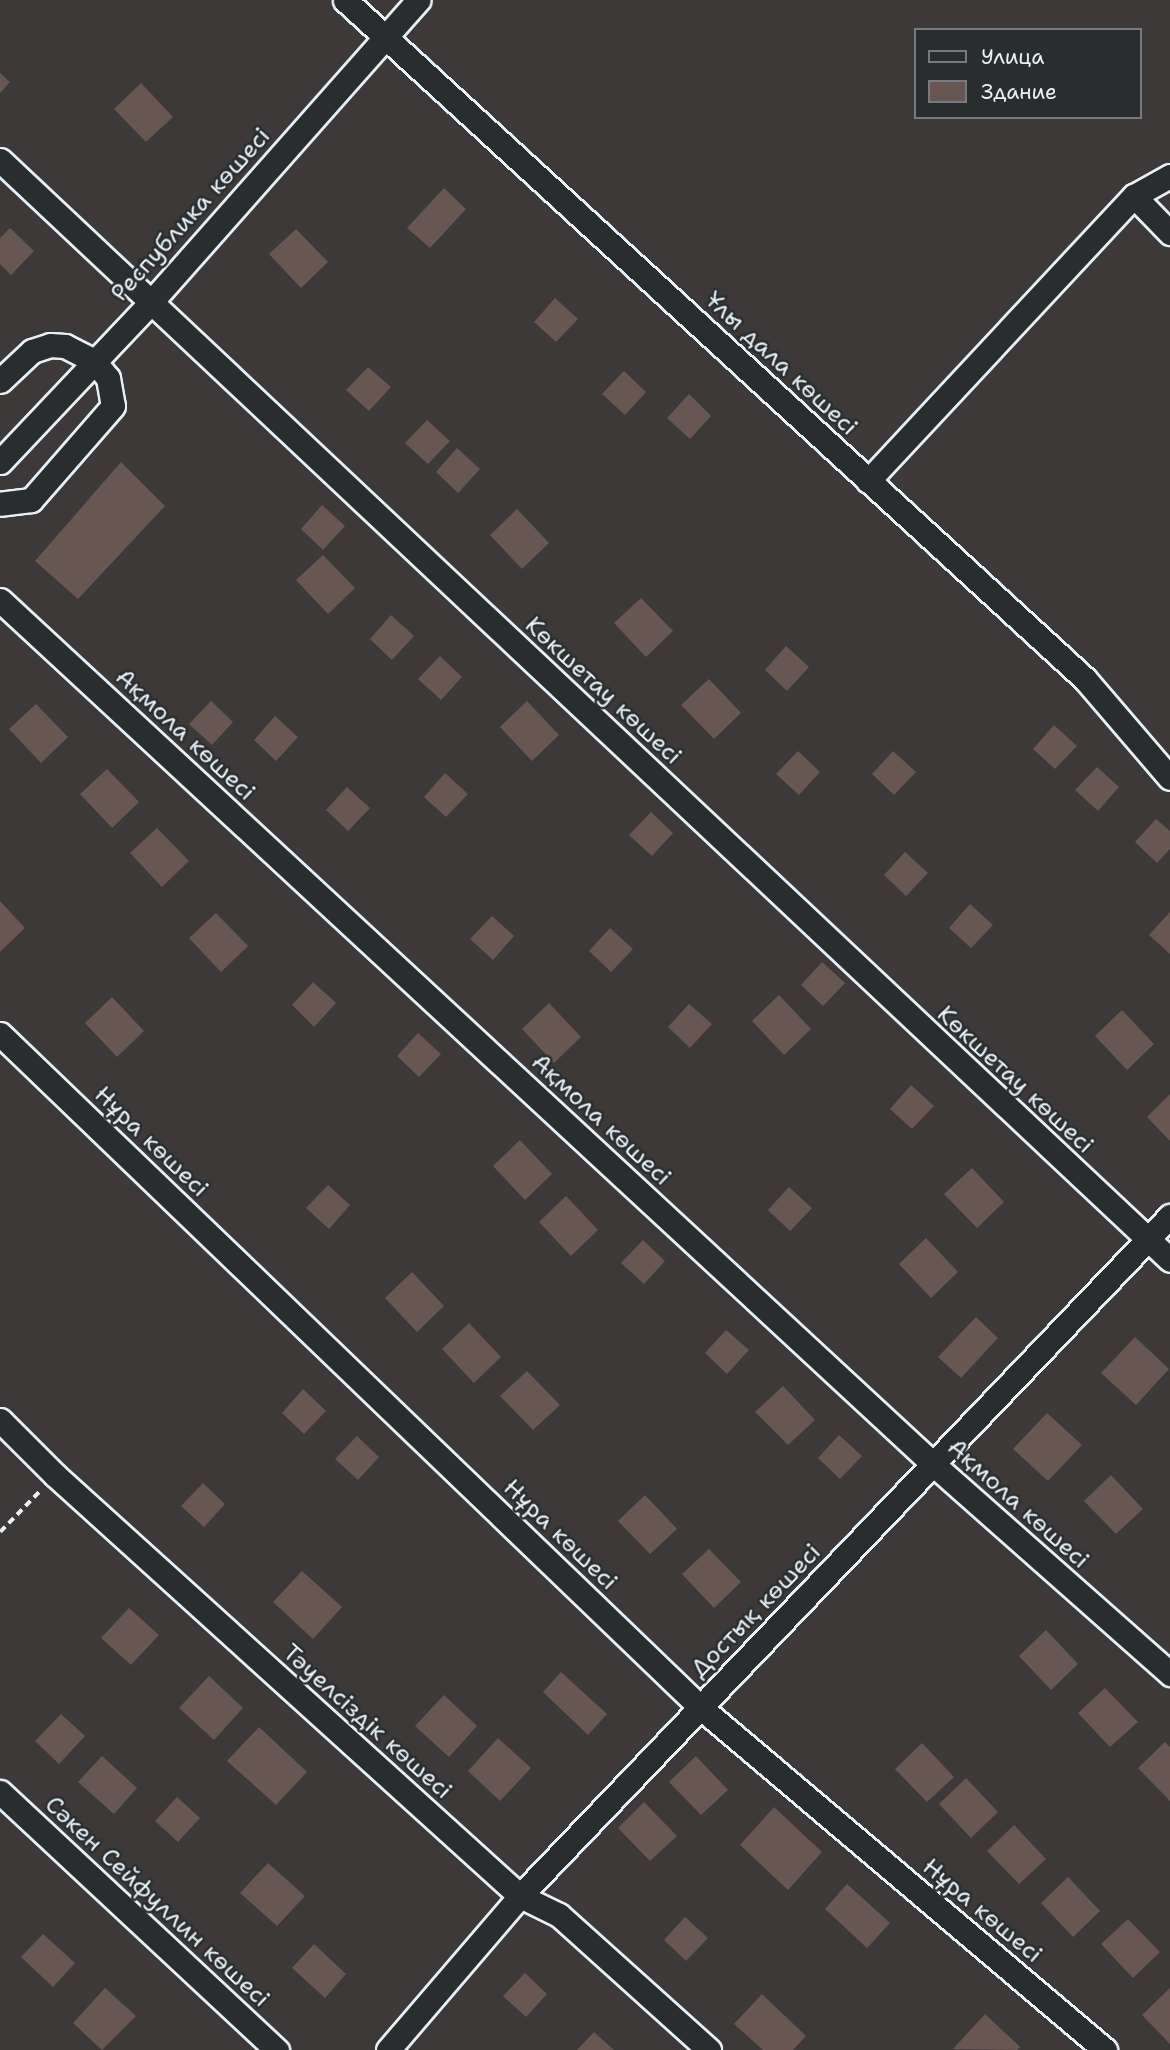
<!DOCTYPE html>
<meta charset="utf-8">
<style>
body{margin:0}
#map{position:relative;width:1170px;height:2050px;overflow:hidden;background:#3d3939;font-family:"Shantell Sans",sans-serif}
div>[style]{position:absolute}
.building>*{inset:0;background:#685652}
.path>*{height:3.5px;margin-top:-1.75px;transform-origin:0;background:repeating-linear-gradient(90deg,#e8f1f8 0 7px,transparent 0 12px)}
.roads{filter:drop-shadow(2px 0 #e8f1f8) drop-shadow(-2px 0 #e8f1f8) drop-shadow(0 2px #e8f1f8) drop-shadow(0 -2px #e8f1f8)}
.minor>*{height:23px;margin:-11.5px;padding:0 11.5px;transform-origin:11.5px;border-radius:11.5px;background:#2a2d2e}
span{translate:-50% -50%;white-space:nowrap;text-align:center;line-height:1.15;-webkit-text-stroke:5px #2a2d2e;paint-order:stroke}
.street-label{font-size:24px;color:#e8f1f8}
.legend{position:absolute;left:914px;top:28px;width:228px;height:91px;box-sizing:border-box;background:#2a2d2e;border:2px solid #767b7f;margin:0;padding:9px 12px;list-style:none;font-size:21px;color:#e8f1f8}
.legend li{display:flex;align-items:center;gap:14px;height:35px}
.legend b{width:35px;border:2px solid #767b7f}
</style>
<div id="map">
<div class="building">
<div style="clip-path:polygon(0 73px,10px 82px,0 93px)"></div>
<div style="clip-path:polygon(141px 83px,173px 117px,146px 142px,114px 109px)"></div>
<div style="clip-path:polygon(444px 188px,466px 209px,430px 248px,407px 228px)"></div>
<div style="clip-path:polygon(10px 228px,34px 251px,11px 275px,0 264px,0 238px)"></div>
<div style="clip-path:polygon(296px 229px,328px 262px,301px 288px,269px 254px)"></div>
<div style="clip-path:polygon(555px 298px,578px 319px,556px 342px,534px 322px)"></div>
<div style="clip-path:polygon(368px 367px,391px 387px,369px 411px,346px 390px)"></div>
<div style="clip-path:polygon(624px 371px,646px 392px,625px 415px,602px 394px)"></div>
<div style="clip-path:polygon(689px 394px,711px 416px,690px 439px,667px 418px)"></div>
<div style="clip-path:polygon(427px 420px,450px 441px,428px 464px,405px 443px)"></div>
<div style="clip-path:polygon(457px 448px,480px 469px,458px 493px,436px 472px)"></div>
<div style="clip-path:polygon(121px 462px,165px 506px,78px 599px,35px 561px)"></div>
<div style="clip-path:polygon(322px 505px,345px 526px,323px 550px,301px 529px)"></div>
<div style="clip-path:polygon(517px 509px,549px 543px,522px 569px,490px 535px)"></div>
<div style="clip-path:polygon(323px 555px,355px 588px,328px 614px,296px 580px)"></div>
<div style="clip-path:polygon(641px 598px,673px 631px,646px 657px,614px 623px)"></div>
<div style="clip-path:polygon(391px 615px,414px 636px,392px 660px,370px 639px)"></div>
<div style="clip-path:polygon(786px 646px,809px 667px,787px 691px,765px 670px)"></div>
<div style="clip-path:polygon(440px 656px,462px 677px,441px 700px,418px 679px)"></div>
<div style="clip-path:polygon(709px 679px,741px 713px,714px 739px,681px 705px)"></div>
<div style="clip-path:polygon(211px 701px,233px 722px,212px 745px,189px 724px)"></div>
<div style="clip-path:polygon(527px 701px,559px 735px,532px 761px,500px 727px)"></div>
<div style="clip-path:polygon(36px 704px,68px 737px,41px 763px,9px 729px)"></div>
<div style="clip-path:polygon(275px 716px,298px 737px,276px 761px,254px 740px)"></div>
<div style="clip-path:polygon(1054px 725px,1077px 746px,1055px 769px,1033px 749px)"></div>
<div style="clip-path:polygon(798px 751px,820px 772px,799px 795px,776px 774px)"></div>
<div style="clip-path:polygon(893px 751px,916px 772px,894px 795px,872px 774px)"></div>
<div style="clip-path:polygon(1097px 767px,1119px 787px,1098px 811px,1075px 790px)"></div>
<div style="clip-path:polygon(107px 769px,139px 802px,112px 828px,80px 794px)"></div>
<div style="clip-path:polygon(445px 773px,468px 794px,446px 817px,424px 797px)"></div>
<div style="clip-path:polygon(347px 787px,370px 808px,348px 831px,326px 810px)"></div>
<div style="clip-path:polygon(651px 812px,673px 833px,652px 856px,629px 835px)"></div>
<div style="clip-path:polygon(1156px 819px,1170px 831px,1170px 849px,1157px 863px,1135px 842px)"></div>
<div style="clip-path:polygon(157px 828px,189px 861px,162px 887px,130px 853px)"></div>
<div style="clip-path:polygon(905px 852px,928px 873px,906px 896px,884px 875px)"></div>
<div style="clip-path:polygon(0 901px,25px 928px,0 952px)"></div>
<div style="clip-path:polygon(970px 904px,993px 925px,971px 948px,949px 928px)"></div>
<div style="clip-path:polygon(1170px 912px,1170px 954px,1149px 935px)"></div>
<div style="clip-path:polygon(216px 913px,248px 946px,221px 972px,189px 938px)"></div>
<div style="clip-path:polygon(492px 916px,514px 936px,493px 960px,470px 939px)"></div>
<div style="clip-path:polygon(610px 928px,633px 949px,611px 972px,589px 951px)"></div>
<div style="clip-path:polygon(822px 962px,845px 983px,823px 1006px,801px 985px)"></div>
<div style="clip-path:polygon(313px 982px,336px 1003px,314px 1027px,292px 1005px)"></div>
<div style="clip-path:polygon(779px 995px,811px 1029px,784px 1055px,752px 1021px)"></div>
<div style="clip-path:polygon(112px 997px,144px 1031px,117px 1057px,85px 1023px)"></div>
<div style="clip-path:polygon(549px 1003px,581px 1037px,554px 1063px,522px 1029px)"></div>
<div style="clip-path:polygon(689px 1004px,712px 1024px,690px 1048px,668px 1027px)"></div>
<div style="clip-path:polygon(1122px 1010px,1154px 1044px,1127px 1070px,1095px 1036px)"></div>
<div style="clip-path:polygon(418px 1033px,441px 1054px,419px 1077px,397px 1056px)"></div>
<div style="clip-path:polygon(911px 1085px,934px 1106px,912px 1129px,890px 1109px)"></div>
<div style="clip-path:polygon(1170px 1094px,1170px 1141px,1147px 1117px)"></div>
<div style="clip-path:polygon(520px 1140px,552px 1174px,525px 1200px,493px 1166px)"></div>
<div style="clip-path:polygon(972px 1168px,1004px 1202px,977px 1228px,944px 1194px)"></div>
<div style="clip-path:polygon(328px 1185px,350px 1205px,329px 1229px,306px 1208px)"></div>
<div style="clip-path:polygon(789px 1187px,812px 1208px,790px 1231px,768px 1210px)"></div>
<div style="clip-path:polygon(566px 1196px,598px 1230px,571px 1256px,539px 1222px)"></div>
<div style="clip-path:polygon(926px 1238px,958px 1272px,931px 1298px,899px 1264px)"></div>
<div style="clip-path:polygon(643px 1240px,665px 1261px,644px 1284px,621px 1263px)"></div>
<div style="clip-path:polygon(412px 1272px,444px 1306px,417px 1332px,385px 1298px)"></div>
<div style="clip-path:polygon(976px 1317px,998px 1338px,961px 1378px,938px 1357px)"></div>
<div style="clip-path:polygon(469px 1323px,501px 1357px,474px 1383px,442px 1349px)"></div>
<div style="clip-path:polygon(726px 1330px,749px 1350px,727px 1374px,705px 1353px)"></div>
<div style="clip-path:polygon(1135px 1337px,1169px 1369px,1136px 1405px,1101px 1373px)"></div>
<div style="clip-path:polygon(527px 1371px,560px 1405px,533px 1430px,500px 1396px)"></div>
<div style="clip-path:polygon(783px 1386px,815px 1420px,788px 1445px,755px 1412px)"></div>
<div style="clip-path:polygon(303px 1389px,326px 1411px,304px 1434px,282px 1413px)"></div>
<div style="clip-path:polygon(1047px 1413px,1082px 1445px,1048px 1481px,1013px 1449px)"></div>
<div style="clip-path:polygon(839px 1435px,862px 1456px,840px 1479px,818px 1458px)"></div>
<div style="clip-path:polygon(357px 1436px,379px 1457px,358px 1480px,335px 1459px)"></div>
<div style="clip-path:polygon(1111px 1475px,1143px 1509px,1116px 1534px,1084px 1501px)"></div>
<div style="clip-path:polygon(203px 1483px,225px 1504px,204px 1527px,181px 1506px)"></div>
<div style="clip-path:polygon(645px 1495px,677px 1529px,650px 1554px,618px 1521px)"></div>
<div style="clip-path:polygon(709px 1549px,741px 1582px,714px 1608px,682px 1574px)"></div>
<div style="clip-path:polygon(302px 1571px,342px 1607px,313px 1639px,273px 1602px)"></div>
<div style="clip-path:polygon(129px 1608px,159px 1635px,131px 1665px,101px 1638px)"></div>
<div style="clip-path:polygon(1046px 1630px,1078px 1664px,1051px 1690px,1019px 1656px)"></div>
<div style="clip-path:polygon(561px 1672px,607px 1714px,588px 1735px,543px 1692px)"></div>
<div style="clip-path:polygon(209px 1676px,243px 1708px,214px 1740px,179px 1708px)"></div>
<div style="clip-path:polygon(1105px 1688px,1138px 1722px,1110px 1747px,1078px 1713px)"></div>
<div style="clip-path:polygon(444px 1695px,477px 1726px,449px 1757px,415px 1726px)"></div>
<div style="clip-path:polygon(61px 1714px,85px 1736px,59px 1764px,35px 1741px)"></div>
<div style="clip-path:polygon(259px 1727px,307px 1772px,276px 1805px,227px 1761px)"></div>
<div style="clip-path:polygon(498px 1738px,531px 1768px,500px 1801px,468px 1771px)"></div>
<div style="clip-path:polygon(1165px 1742px,1170px 1747px,1170px 1801px,1138px 1768px)"></div>
<div style="clip-path:polygon(922px 1743px,954px 1777px,927px 1802px,895px 1769px)"></div>
<div style="clip-path:polygon(102px 1756px,137px 1788px,114px 1814px,78px 1782px)"></div>
<div style="clip-path:polygon(696px 1756px,728px 1790px,701px 1815px,669px 1782px)"></div>
<div style="clip-path:polygon(966px 1778px,998px 1812px,971px 1838px,939px 1804px)"></div>
<div style="clip-path:polygon(177px 1797px,200px 1818px,178px 1842px,155px 1821px)"></div>
<div style="clip-path:polygon(644px 1802px,677px 1836px,650px 1861px,618px 1828px)"></div>
<div style="clip-path:polygon(774px 1807px,822px 1852px,788px 1890px,740px 1845px)"></div>
<div style="clip-path:polygon(1014px 1825px,1046px 1859px,1019px 1884px,987px 1851px)"></div>
<div style="clip-path:polygon(268px 1863px,305px 1896px,277px 1926px,240px 1893px)"></div>
<div style="clip-path:polygon(1068px 1877px,1100px 1911px,1073px 1937px,1041px 1903px)"></div>
<div style="clip-path:polygon(847px 1884px,890px 1923px,867px 1948px,825px 1909px)"></div>
<div style="clip-path:polygon(685px 1917px,708px 1938px,686px 1961px,664px 1940px)"></div>
<div style="clip-path:polygon(1128px 1919px,1160px 1952px,1133px 1978px,1101px 1944px)"></div>
<div style="clip-path:polygon(43px 1934px,75px 1963px,53px 1987px,21px 1957px)"></div>
<div style="clip-path:polygon(314px 1944px,346px 1974px,325px 1998px,292px 1968px)"></div>
<div style="clip-path:polygon(525px 1973px,547px 1994px,526px 2017px,503px 1996px)"></div>
<div style="clip-path:polygon(105px 1988px,136px 2016px,102px 2050px,73px 2023px)"></div>
<div style="clip-path:polygon(1170px 1988px,1170px 2044px,1142px 2015px)"></div>
<div style="clip-path:polygon(762px 1994px,806px 2036px,793px 2050px,763px 2050px,734px 2024px)"></div>
<div style="clip-path:polygon(985px 2014px,1020px 2047px,1017px 2050px,953px 2049px)"></div>
<div style="clip-path:polygon(594px 2032px,614px 2050px,577px 2050px)"></div>
</div>
<div class="path">
<div style="left:0;top:1532px;width:57px;rotate:-45.7deg"></div>
</div>
<div class="roads">
<div class="minor">
<div style="left:345px;top:0;width:1004px;rotate:42.54deg"></div>
<div style="left:1085px;top:679px;width:130px;rotate:49.4deg"></div>
<div style="left:0;top:160px;width:1606px;rotate:43.23deg"></div>
<div style="left:1134px;top:196px;width:52px;rotate:45.8deg"></div>
<div style="left:0;top:381px;width:44px;rotate:-43.2deg"></div>
<div style="left:32px;top:351px;width:19px;rotate:-18deg"></div>
<div style="left:50px;top:345px;width:15px;rotate:4deg"></div>
<div style="left:65px;top:346px;width:33px;rotate:27deg"></div>
<div style="left:94px;top:361px;width:22px;rotate:51deg"></div>
<div style="left:108px;top:378px;width:28px;rotate:80deg"></div>
<div style="left:113px;top:406px;width:125px;rotate:131.1deg"></div>
<div style="left:31px;top:500px;width:31px;rotate:173deg"></div>
<div style="left:0;top:462px;width:221px;rotate:-46.6deg"></div>
<div style="left:152px;top:301px;width:402px;rotate:-48.5deg"></div>
<div style="left:868px;top:481px;width:390px;rotate:-47deg"></div>
<div style="left:1134px;top:196px;width:41px;rotate:-29.1deg"></div>
<div style="left:0;top:600px;width:1272px;rotate:42.8deg"></div>
<div style="left:933px;top:1464px;width:317px;rotate:41.5deg"></div>
<div style="left:0;top:1034px;width:971px;rotate:43.87deg"></div>
<div style="left:700px;top:1707px;width:531px;rotate:40.26deg"></div>
<div style="left:0;top:1420px;width:78px;rotate:45deg"></div>
<div style="left:55px;top:1475px;width:627px;rotate:42.16deg"></div>
<div style="left:520px;top:1896px;width:43px;rotate:26deg"></div>
<div style="left:559px;top:1915px;width:202px;rotate:42deg"></div>
<div style="left:0;top:1792px;width:379px;rotate:43deg"></div>
<div style="left:388px;top:2050px;width:203px;rotate:-49.4deg"></div>
<div style="left:520px;top:1896px;width:941px;rotate:-46.29deg"></div>
</div>
</div>
<div class="street-label">
<span style="left:191px;top:215px;rotate:-48deg">Республика көшесі</span>
<span style="left:781px;top:364px;rotate:43deg">Ұлы дала көшесі</span>
<span style="left:603px;top:691px;rotate:43deg">Көкшетау көшесі</span>
<span style="left:185px;top:735px;rotate:43deg">Ақмола көшесі</span>
<span style="left:1015px;top:1080px;rotate:43deg">Көкшетау көшесі</span>
<span style="left:601px;top:1120px;rotate:43deg">Ақмола көшесі</span>
<span style="left:151px;top:1142px;rotate:44deg">Нұра көшесі</span>
<span style="left:1018px;top:1504px;rotate:42deg">Ақмола көшесі</span>
<span style="left:560px;top:1535px;rotate:44deg">Нұра көшесі</span>
<span style="left:756px;top:1611px;rotate:-46deg">Достық көшесі</span>
<span style="left:367px;top:1722px;rotate:42deg">Тәуелсіздік көшесі</span>
<span style="left:157px;top:1902px;rotate:43deg">Сәкен Сейфуллин көшесі</span>
<span style="left:982px;top:1911px;rotate:40deg">Нұра көшесі</span>
</div>
<ul class="legend">
<li><b style="height:9px;background:#2a2d2e"></b>Улица</li>
<li><b style="height:19px;background:#685652"></b>Здание</li>
</ul>
</div>
